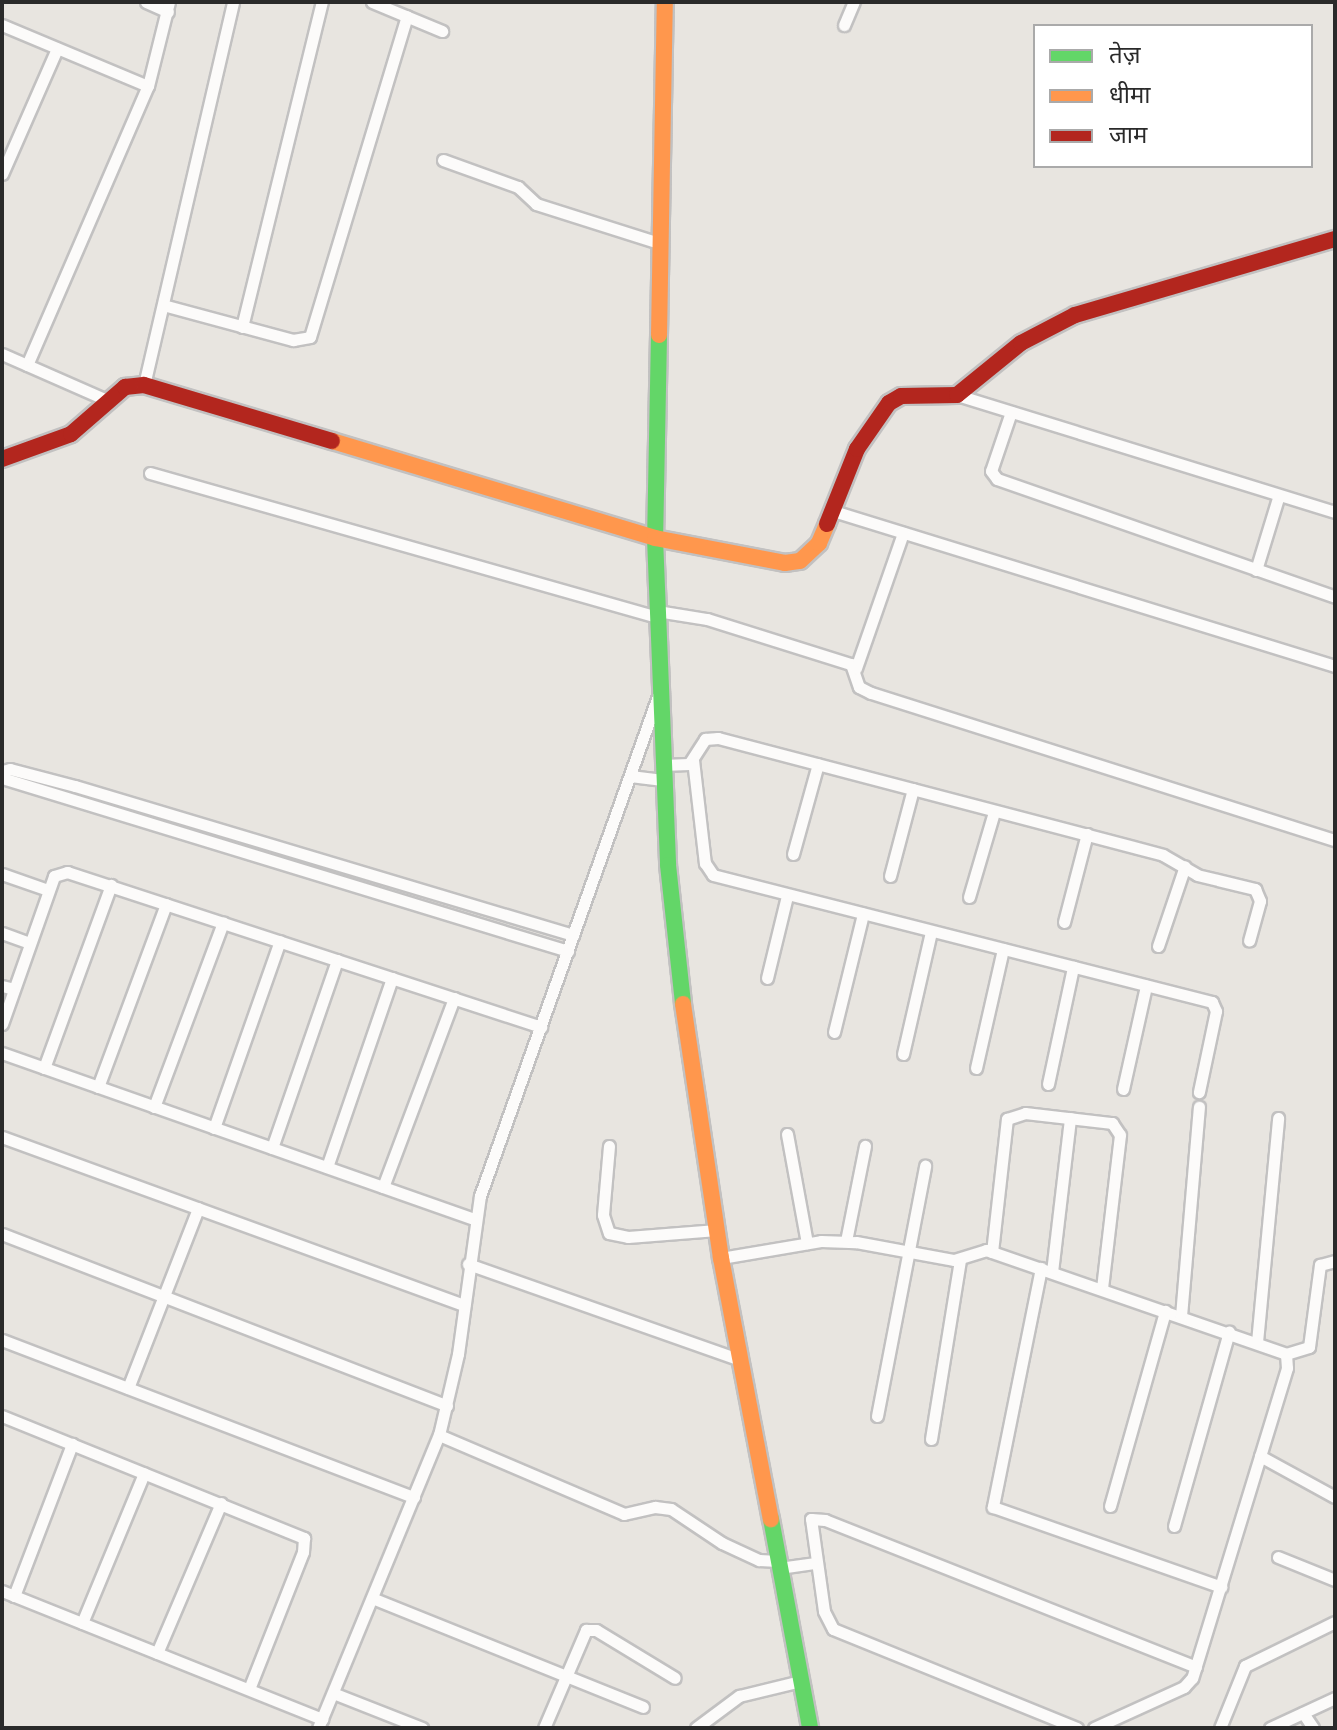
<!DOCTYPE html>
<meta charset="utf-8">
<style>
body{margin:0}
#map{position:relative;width:1337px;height:1730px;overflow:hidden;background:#e8e5e0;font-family:Inter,"Noto Sans Devanagari",sans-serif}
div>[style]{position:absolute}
.roads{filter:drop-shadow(2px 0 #c2c1c1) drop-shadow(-2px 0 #c2c1c1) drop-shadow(0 2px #c2c1c1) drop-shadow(0 -2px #c2c1c1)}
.street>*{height:11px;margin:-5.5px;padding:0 5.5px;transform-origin:5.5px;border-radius:5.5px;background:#fcfbfa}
.fast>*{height:16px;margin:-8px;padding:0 8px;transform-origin:8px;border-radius:8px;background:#63d668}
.slow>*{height:16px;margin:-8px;padding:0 8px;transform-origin:8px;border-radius:8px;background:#ff974d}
.jam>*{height:16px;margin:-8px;padding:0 8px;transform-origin:8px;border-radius:8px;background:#b3261e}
span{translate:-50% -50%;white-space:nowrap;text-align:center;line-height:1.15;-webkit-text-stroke:7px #fff;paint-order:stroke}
.frame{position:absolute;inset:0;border:4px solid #2a2a2a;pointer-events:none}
.legend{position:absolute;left:1033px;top:24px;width:280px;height:144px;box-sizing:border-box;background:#fff;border:2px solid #aaa;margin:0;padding:10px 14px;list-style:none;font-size:24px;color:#2a2a2a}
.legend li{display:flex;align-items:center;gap:16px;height:40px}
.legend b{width:40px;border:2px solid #aaa}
</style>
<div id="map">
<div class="roads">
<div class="street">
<div style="left:146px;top:2px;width:24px;rotate:24deg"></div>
<div style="left:372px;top:2px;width:76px;rotate:22.5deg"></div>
<div style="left:2px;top:25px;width:158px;rotate:22.7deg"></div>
<div style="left:844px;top:25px;width:25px;rotate:-67deg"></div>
<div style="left:443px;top:160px;width:80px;rotate:19.8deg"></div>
<div style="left:518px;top:187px;width:25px;rotate:43deg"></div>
<div style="left:536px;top:204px;width:129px;rotate:17.6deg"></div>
<div style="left:2px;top:174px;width:137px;rotate:-66.3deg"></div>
<div style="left:163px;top:305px;width:135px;rotate:15.1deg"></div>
<div style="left:293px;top:340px;width:17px;rotate:-10deg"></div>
<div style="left:310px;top:337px;width:335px;rotate:-73.2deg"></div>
<div style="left:242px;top:327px;width:335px;rotate:-76.2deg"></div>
<div style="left:2px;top:354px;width:115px;rotate:23.7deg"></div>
<div style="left:27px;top:365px;width:304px;rotate:-66.6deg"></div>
<div style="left:148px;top:86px;width:87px;rotate:-76deg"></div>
<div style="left:144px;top:385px;width:393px;rotate:-76.9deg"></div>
<div style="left:957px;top:395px;width:396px;rotate:17.2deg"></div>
<div style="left:1011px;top:412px;width:62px;rotate:108.7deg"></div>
<div style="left:991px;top:471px;width:10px;rotate:53deg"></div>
<div style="left:997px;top:479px;width:358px;rotate:19.2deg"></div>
<div style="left:150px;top:473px;width:527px;rotate:15.86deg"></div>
<div style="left:830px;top:510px;width:529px;rotate:17.17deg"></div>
<div style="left:1256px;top:570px;width:78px;rotate:-73deg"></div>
<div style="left:657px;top:611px;width:51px;rotate:9.1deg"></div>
<div style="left:707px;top:619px;width:151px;rotate:17.4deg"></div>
<div style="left:851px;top:664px;width:24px;rotate:71deg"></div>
<div style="left:859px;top:687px;width:13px;rotate:27deg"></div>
<div style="left:871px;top:693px;width:487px;rotate:17.6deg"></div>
<div style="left:856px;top:668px;width:143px;rotate:-70.8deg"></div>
<div style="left:693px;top:760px;width:104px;rotate:83.4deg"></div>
<div style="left:705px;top:863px;width:14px;rotate:56deg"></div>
<div style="left:713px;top:875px;width:515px;rotate:14.28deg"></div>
<div style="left:1212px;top:1002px;width:10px;rotate:66deg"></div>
<div style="left:1216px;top:1011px;width:83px;rotate:101.9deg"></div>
<div style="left:662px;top:765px;width:27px;rotate:-2deg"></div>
<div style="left:689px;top:764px;width:30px;rotate:-57deg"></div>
<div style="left:705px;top:739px;width:13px;rotate:-4deg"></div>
<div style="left:718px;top:738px;width:460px;rotate:14.7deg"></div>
<div style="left:1163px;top:855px;width:39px;rotate:30deg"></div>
<div style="left:1197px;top:875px;width:60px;rotate:13.6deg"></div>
<div style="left:1255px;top:889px;width:13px;rotate:67deg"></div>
<div style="left:1260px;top:901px;width:41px;rotate:105.4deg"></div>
<div style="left:2px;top:771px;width:8px;rotate:-14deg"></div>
<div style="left:10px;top:769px;width:67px;rotate:14.7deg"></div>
<div style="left:75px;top:786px;width:520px;rotate:16.66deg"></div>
<div style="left:630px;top:776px;width:33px;rotate:7deg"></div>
<div style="left:2px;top:778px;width:592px;rotate:17deg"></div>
<div style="left:793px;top:854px;width:93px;rotate:-74.5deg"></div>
<div style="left:2px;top:874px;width:49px;rotate:19.2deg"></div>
<div style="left:890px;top:876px;width:90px;rotate:-75.2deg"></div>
<div style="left:969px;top:897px;width:89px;rotate:-73.6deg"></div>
<div style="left:1064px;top:922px;width:91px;rotate:-75.4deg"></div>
<div style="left:2px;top:933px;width:29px;rotate:20deg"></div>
<div style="left:1158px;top:946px;width:84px;rotate:-71.4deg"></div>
<div style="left:767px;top:978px;width:84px;rotate:-76.3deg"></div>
<div style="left:2px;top:986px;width:12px;rotate:14deg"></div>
<div style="left:2px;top:1024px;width:157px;rotate:-70.6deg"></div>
<div style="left:54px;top:876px;width:14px;rotate:-17deg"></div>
<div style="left:67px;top:872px;width:499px;rotate:18.1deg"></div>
<div style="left:834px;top:1032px;width:122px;rotate:-76.2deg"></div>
<div style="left:2px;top:1053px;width:500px;rotate:19.38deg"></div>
<div style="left:903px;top:1054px;width:125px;rotate:-77.1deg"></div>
<div style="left:44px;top:1068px;width:195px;rotate:-69.9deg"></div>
<div style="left:976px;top:1068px;width:122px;rotate:-77.2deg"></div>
<div style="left:1048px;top:1084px;width:120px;rotate:-77.9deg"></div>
<div style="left:98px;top:1087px;width:195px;rotate:-69.6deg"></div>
<div style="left:1123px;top:1089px;width:106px;rotate:-77.4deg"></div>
<div style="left:154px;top:1107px;width:197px;rotate:-69.5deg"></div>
<div style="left:214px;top:1128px;width:198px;rotate:-70.6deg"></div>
<div style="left:787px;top:1134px;width:111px;rotate:79.6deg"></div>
<div style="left:2px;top:1137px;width:492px;rotate:20deg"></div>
<div style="left:609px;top:1146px;width:69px;rotate:95deg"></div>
<div style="left:603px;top:1215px;width:19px;rotate:72deg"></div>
<div style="left:609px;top:1233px;width:19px;rotate:12deg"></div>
<div style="left:628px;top:1237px;width:89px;rotate:-4.5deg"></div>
<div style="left:272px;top:1148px;width:199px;rotate:-70.9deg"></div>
<div style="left:327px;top:1167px;width:200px;rotate:-71deg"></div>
<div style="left:383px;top:1187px;width:202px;rotate:-69.4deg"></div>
<div style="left:2px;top:1234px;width:477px;rotate:21.1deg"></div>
<div style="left:846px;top:1241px;width:97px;rotate:-78.7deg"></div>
<div style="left:992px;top:1252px;width:134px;rotate:-83.6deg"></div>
<div style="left:1007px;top:1119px;width:19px;rotate:-18deg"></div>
<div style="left:1025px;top:1113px;width:88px;rotate:6.6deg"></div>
<div style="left:1112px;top:1123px;width:14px;rotate:56deg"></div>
<div style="left:1120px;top:1135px;width:155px;rotate:96.7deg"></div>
<div style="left:721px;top:1258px;width:101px;rotate:-9.6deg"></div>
<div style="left:821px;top:1241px;width:35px;rotate:2deg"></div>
<div style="left:856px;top:1242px;width:100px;rotate:10.4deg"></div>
<div style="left:954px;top:1260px;width:34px;rotate:-17deg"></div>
<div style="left:986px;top:1250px;width:318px;rotate:19.1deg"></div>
<div style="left:1286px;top:1354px;width:14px;rotate:86deg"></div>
<div style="left:1287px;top:1368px;width:324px;rotate:107deg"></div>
<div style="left:1192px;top:1678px;width:12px;rotate:132deg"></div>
<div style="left:1184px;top:1687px;width:99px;rotate:155.5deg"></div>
<div style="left:468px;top:1264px;width:288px;rotate:19.4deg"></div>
<div style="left:1041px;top:1268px;width:244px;rotate:101.4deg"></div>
<div style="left:993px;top:1507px;width:242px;rotate:19.3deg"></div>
<div style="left:1052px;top:1272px;width:155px;rotate:-83.3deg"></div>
<div style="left:1181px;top:1316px;width:210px;rotate:-85.1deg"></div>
<div style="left:2px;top:1340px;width:441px;rotate:20.9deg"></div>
<div style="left:1257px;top:1342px;width:225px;rotate:-84.6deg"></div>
<div style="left:1286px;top:1354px;width:24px;rotate:-17deg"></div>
<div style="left:1309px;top:1347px;width:83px;rotate:-82.4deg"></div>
<div style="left:1320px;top:1265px;width:16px;rotate:-15deg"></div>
<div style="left:128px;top:1388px;width:193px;rotate:-68.7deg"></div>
<div style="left:2px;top:1416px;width:326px;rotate:22deg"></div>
<div style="left:304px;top:1538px;width:14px;rotate:94deg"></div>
<div style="left:303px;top:1552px;width:147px;rotate:111.5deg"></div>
<div style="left:877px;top:1416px;width:255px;rotate:-79.1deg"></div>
<div style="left:439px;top:1435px;width:201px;rotate:23.1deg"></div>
<div style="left:624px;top:1514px;width:32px;rotate:-13deg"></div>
<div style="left:655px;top:1507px;width:16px;rotate:7deg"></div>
<div style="left:671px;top:1509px;width:61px;rotate:33.7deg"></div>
<div style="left:722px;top:1543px;width:41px;rotate:24.7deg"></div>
<div style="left:759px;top:1560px;width:19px;rotate:3deg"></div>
<div style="left:931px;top:1439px;width:182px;rotate:-80.8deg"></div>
<div style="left:1260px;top:1456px;width:85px;rotate:28.7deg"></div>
<div style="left:1110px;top:1506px;width:203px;rotate:-74.2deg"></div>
<div style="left:1174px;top:1526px;width:202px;rotate:-74.2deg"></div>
<div style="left:1278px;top:1557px;width:61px;rotate:22deg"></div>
<div style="left:779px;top:1568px;width:37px;rotate:-8deg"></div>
<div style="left:2px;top:1591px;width:345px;rotate:21.8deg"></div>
<div style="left:14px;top:1596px;width:163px;rotate:-69.1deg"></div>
<div style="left:372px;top:1598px;width:292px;rotate:21.9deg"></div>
<div style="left:82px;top:1623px;width:162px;rotate:-67.5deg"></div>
<div style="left:157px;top:1653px;width:163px;rotate:-66.9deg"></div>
<div style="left:333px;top:1693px;width:96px;rotate:21.5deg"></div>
<div style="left:1303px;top:1713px;width:18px;rotate:56deg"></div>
<div style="left:318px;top:1728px;width:317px;rotate:-67.6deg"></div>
<div style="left:439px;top:1435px;width:83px;rotate:-76.8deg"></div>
<div style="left:458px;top:1354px;width:160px;rotate:-82.1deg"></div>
<div style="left:480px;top:1196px;width:531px;rotate:-70.4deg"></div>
<div style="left:544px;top:1728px;width:107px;rotate:-66.8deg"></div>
<div style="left:586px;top:1630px;width:10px"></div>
<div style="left:596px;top:1630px;width:92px;rotate:31.3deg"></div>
<div style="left:696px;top:1728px;width:54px;rotate:-36.7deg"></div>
<div style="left:739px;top:1696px;width:64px;rotate:-13.6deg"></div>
<div style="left:1077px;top:1728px;width:263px;rotate:-157.9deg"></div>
<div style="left:833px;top:1629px;width:20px;rotate:-117deg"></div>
<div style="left:824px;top:1611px;width:93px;rotate:-98deg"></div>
<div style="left:811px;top:1519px;width:14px;rotate:4deg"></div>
<div style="left:825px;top:1520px;width:399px;rotate:21.6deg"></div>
<div style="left:1220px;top:1728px;width:67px;rotate:-68deg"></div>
<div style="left:1245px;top:1666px;width:100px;rotate:-26.1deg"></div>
<div style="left:1270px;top:1728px;width:72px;rotate:-24.8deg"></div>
</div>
<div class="fast">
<div style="left:659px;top:335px;width:203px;rotate:91.1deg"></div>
<div style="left:655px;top:538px;width:327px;rotate:87.7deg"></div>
<div style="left:668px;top:865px;width:140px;rotate:83.8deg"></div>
<div style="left:771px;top:1519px;width:213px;rotate:79.4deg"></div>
</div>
<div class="slow">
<div style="left:659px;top:335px;width:333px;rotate:-89deg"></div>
<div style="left:332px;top:441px;width:337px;rotate:16.7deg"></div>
<div style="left:655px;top:538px;width:132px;rotate:10.9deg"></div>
<div style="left:785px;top:563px;width:15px;rotate:-8deg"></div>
<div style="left:800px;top:561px;width:26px;rotate:-43deg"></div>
<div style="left:819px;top:543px;width:21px;rotate:-67deg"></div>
<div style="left:683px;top:1004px;width:257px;rotate:81.5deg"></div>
<div style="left:721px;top:1258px;width:266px;rotate:79.2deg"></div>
</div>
<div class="jam">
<div style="left:2px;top:459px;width:73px;rotate:-19.9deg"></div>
<div style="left:71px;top:434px;width:72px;rotate:-41deg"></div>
<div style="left:125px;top:387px;width:19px;rotate:-6deg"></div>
<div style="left:144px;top:385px;width:196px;rotate:16.6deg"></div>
<div style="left:827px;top:524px;width:81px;rotate:-68.2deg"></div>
<div style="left:857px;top:449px;width:56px;rotate:-55.2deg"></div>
<div style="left:889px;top:403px;width:14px;rotate:-30deg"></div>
<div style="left:901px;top:396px;width:56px;rotate:-1deg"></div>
<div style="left:957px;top:395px;width:82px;rotate:-39.1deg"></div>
<div style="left:1021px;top:343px;width:61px;rotate:-27.4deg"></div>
<div style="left:1075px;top:315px;width:271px;rotate:-16.3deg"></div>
</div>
</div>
<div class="frame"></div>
<ul class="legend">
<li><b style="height:10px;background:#63d668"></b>तेज़</li>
<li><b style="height:10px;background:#ff974d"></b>धीमा</li>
<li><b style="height:10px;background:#b3261e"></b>जाम</li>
</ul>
</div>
